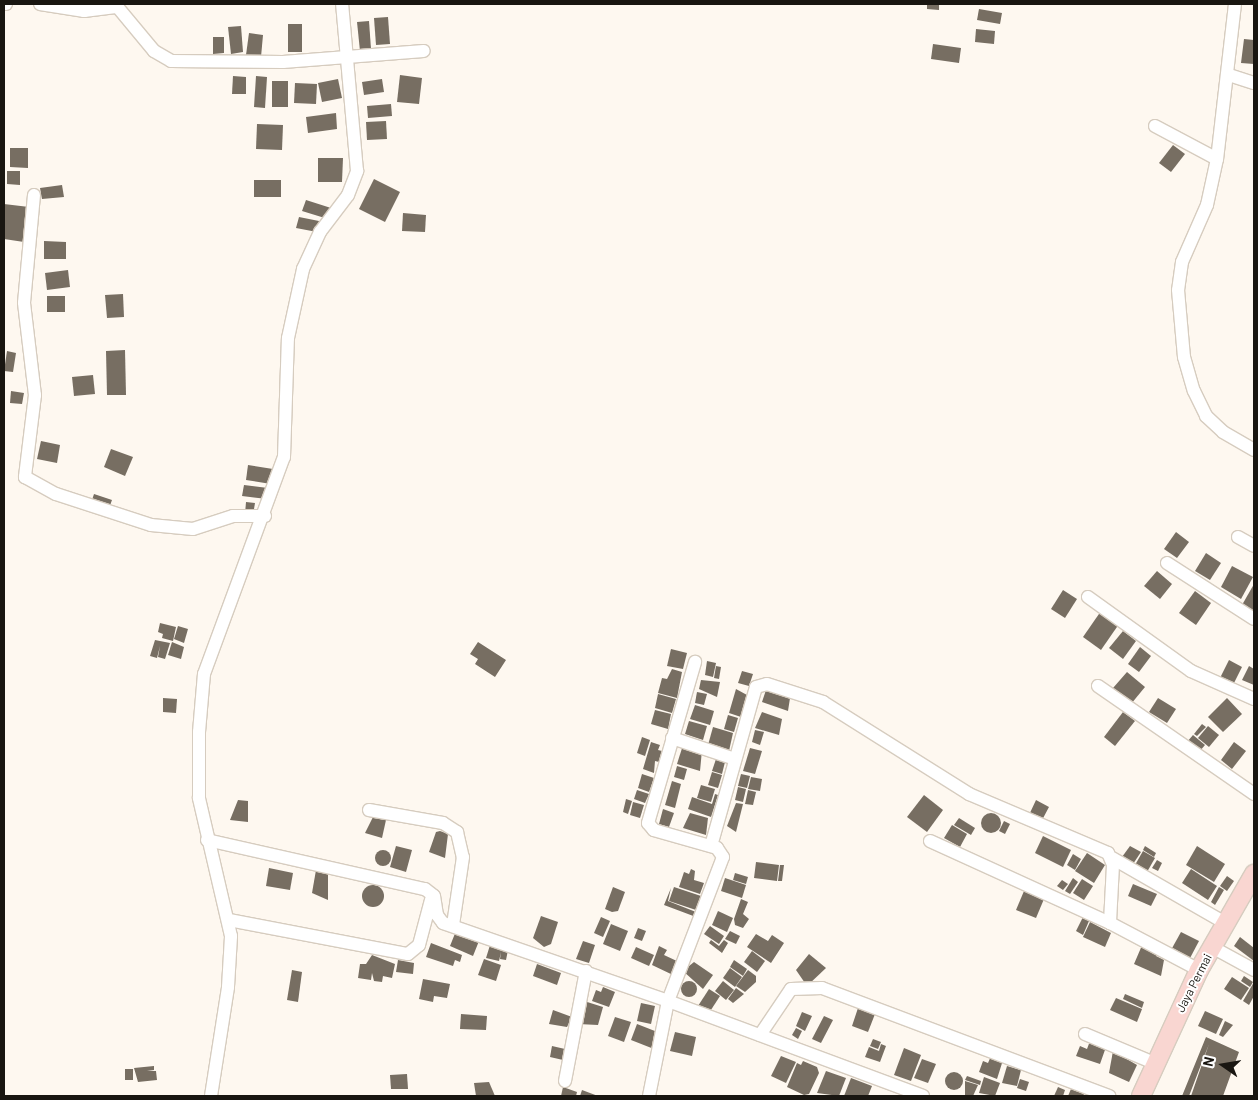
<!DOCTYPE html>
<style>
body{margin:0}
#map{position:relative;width:1258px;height:1100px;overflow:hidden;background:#fef8f0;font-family:Barlow,sans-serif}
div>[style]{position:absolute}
.building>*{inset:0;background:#776e62}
.round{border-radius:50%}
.roads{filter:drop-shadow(1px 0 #d6ccbf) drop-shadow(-1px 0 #d6ccbf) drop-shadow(0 1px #d6ccbf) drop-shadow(0 -1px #d6ccbf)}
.street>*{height:12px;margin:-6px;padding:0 6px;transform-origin:6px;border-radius:6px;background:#fff}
.secondary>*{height:18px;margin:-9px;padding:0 9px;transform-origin:9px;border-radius:9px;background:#f9d6d1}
span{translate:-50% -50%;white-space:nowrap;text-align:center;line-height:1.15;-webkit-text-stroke:4px #fff;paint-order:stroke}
.street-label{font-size:12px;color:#191611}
.frame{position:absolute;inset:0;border:5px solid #191611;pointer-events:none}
.north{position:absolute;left:1198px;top:1040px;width:50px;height:50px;-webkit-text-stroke:4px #fff;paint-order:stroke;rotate:283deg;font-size:14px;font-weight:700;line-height:20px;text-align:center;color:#191611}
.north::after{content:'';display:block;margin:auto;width:18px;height:22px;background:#191611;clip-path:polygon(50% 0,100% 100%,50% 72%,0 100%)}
</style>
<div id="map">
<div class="building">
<div style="clip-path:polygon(927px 4px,939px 4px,939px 10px,927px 9px)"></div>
<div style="clip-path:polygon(979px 9px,1002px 13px,1000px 24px,977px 20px)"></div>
<div style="clip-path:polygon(388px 17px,390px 44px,376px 45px,374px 18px)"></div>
<div style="clip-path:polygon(369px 21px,371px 49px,360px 51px,357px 22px)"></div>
<div style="clip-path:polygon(288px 24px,302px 24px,302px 52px,288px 52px)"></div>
<div style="clip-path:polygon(241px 26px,243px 52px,231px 54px,228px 27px)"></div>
<div style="clip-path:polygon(976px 29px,995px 31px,994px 44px,975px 42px)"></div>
<div style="clip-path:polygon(249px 33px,263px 35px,261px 57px,246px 55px)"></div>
<div style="clip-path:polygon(213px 37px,224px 37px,224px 53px,213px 54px)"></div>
<div style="clip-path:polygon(1244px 39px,1254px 40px,1254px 64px,1241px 63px)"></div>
<div style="clip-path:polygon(933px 44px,961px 48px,959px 63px,931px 59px)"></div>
<div style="clip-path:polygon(400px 75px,422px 78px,419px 104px,397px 102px)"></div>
<div style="clip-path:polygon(233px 76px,246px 77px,246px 94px,232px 94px)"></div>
<div style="clip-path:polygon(256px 76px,267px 77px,265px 108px,254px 107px)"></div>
<div style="clip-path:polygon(338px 79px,342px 98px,322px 102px,318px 83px)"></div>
<div style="clip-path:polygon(382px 79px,384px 92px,364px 95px,362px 82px)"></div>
<div style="clip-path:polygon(272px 81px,288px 81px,288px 107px,272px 107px)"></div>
<div style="clip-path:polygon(295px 83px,317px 84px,316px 104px,294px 103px)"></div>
<div style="clip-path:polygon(391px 104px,392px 116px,368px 118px,367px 106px)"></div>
<div style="clip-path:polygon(336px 113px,337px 129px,308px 133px,306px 117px)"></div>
<div style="clip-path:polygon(386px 121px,387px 139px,367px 140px,366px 122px)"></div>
<div style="clip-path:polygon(257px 124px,283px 125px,282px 150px,256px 149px)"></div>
<div style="clip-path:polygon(1173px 145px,1185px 154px,1171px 172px,1159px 163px)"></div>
<div style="clip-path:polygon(10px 148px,28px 148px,28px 168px,10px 167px)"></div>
<div style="clip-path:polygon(318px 158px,343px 158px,342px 182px,318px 182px)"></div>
<div style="clip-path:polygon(7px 171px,20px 171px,20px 185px,7px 184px)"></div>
<div style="clip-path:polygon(374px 179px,400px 192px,385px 222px,359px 209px)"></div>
<div style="clip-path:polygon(254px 180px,281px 180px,281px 197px,254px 197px)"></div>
<div style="clip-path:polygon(62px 185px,64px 197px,42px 199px,40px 188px)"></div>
<div style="clip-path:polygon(306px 200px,331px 208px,328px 219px,302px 211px)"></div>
<div style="clip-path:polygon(4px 204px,29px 207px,24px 242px,4px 239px)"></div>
<div style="clip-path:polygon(403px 213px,426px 215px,425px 232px,402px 231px)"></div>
<div style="clip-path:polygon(299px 217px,319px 221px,317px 232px,296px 228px)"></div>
<div style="clip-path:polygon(44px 241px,66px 242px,66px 259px,44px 259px)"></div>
<div style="clip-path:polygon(68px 270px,70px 287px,47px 290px,45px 273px)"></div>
<div style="clip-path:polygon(123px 294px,124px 317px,107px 318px,105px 295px)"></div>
<div style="clip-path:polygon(47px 296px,65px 296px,65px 312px,47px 312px)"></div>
<div style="clip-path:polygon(125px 350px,126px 395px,107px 395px,106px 351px)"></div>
<div style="clip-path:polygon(7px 351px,16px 353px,13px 372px,4px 371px)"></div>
<div style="clip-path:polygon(93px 375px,95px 394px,74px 396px,72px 377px)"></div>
<div style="clip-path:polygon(11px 391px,24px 393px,22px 404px,10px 403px)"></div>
<div style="clip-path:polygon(41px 441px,60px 445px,57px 463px,37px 459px)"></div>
<div style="clip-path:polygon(111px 449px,133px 457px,125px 476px,104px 467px)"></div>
<div style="clip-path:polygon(248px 465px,273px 469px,271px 484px,246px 480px)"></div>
<div style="clip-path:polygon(244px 485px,268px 488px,267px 499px,242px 496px)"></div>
<div style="clip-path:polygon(94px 494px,112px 500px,108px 511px,90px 506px)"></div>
<div style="clip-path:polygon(246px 502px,255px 503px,253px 515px,245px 514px)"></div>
<div style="clip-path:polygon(1176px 532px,1189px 542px,1177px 558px,1164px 549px)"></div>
<div style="clip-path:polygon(1206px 553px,1221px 563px,1210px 580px,1195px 571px)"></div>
<div style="clip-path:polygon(1232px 566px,1253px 577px,1241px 599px,1221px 587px)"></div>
<div style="clip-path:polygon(1157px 571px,1172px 584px,1160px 599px,1144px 586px)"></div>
<div style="clip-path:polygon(1254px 584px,1254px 613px,1242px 605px)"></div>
<div style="clip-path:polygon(1063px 590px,1077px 599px,1065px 618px,1051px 609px)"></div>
<div style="clip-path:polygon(1195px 591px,1211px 603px,1196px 625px,1179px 613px)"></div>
<div style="clip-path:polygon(1101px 611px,1119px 624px,1101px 650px,1083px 637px)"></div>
<div style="clip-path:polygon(160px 623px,176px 627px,173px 641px,162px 638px,163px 634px,158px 632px)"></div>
<div style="clip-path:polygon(178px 626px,188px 629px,184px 643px,174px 639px)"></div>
<div style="clip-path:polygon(1123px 631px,1136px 641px,1123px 659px,1109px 648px)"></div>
<div style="clip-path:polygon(155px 640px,170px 643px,165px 659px,158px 657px,160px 646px,157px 658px,150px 656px)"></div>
<div style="clip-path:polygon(172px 642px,184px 647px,181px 659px,168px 655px)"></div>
<div style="clip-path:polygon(478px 642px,506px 660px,495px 677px,475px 664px,478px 659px,470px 654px)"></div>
<div style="clip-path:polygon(1140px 647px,1151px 656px,1139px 672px,1128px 664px)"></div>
<div style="clip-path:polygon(671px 649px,687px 653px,683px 669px,667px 666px)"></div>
<div style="clip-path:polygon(1229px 660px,1242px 667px,1232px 687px,1219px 680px)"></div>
<div style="clip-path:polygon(707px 661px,716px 663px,713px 677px,705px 675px)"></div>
<div style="clip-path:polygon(716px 666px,721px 667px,719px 679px,714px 678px)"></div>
<div style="clip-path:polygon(1249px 666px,1254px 669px,1254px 685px,1242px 680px)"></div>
<div style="clip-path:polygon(672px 669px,682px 672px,677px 698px,658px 693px,662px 678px,667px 679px)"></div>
<div style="clip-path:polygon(742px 671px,753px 674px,749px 686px,738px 683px)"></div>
<div style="clip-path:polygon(1127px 672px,1145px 687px,1131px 704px,1113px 688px)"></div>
<div style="clip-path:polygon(701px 680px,720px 682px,717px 697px,699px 689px)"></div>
<div style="clip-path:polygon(736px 689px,747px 695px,741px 717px,729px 713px)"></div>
<div style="clip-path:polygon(766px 690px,790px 698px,788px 711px,762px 702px)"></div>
<div style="clip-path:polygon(697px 692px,707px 694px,704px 705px,695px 703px)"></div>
<div style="clip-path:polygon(658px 694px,676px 699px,672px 713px,655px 708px)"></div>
<div style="clip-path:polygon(163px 698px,177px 699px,176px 713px,163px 712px)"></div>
<div style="clip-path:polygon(1158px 698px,1176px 709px,1167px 723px,1149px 712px)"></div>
<div style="clip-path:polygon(1227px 698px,1242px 714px,1223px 732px,1208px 717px)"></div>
<div style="clip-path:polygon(695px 705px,714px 711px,710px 725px,690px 719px)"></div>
<div style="clip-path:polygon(655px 710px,671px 714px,668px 729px,651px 724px)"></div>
<div style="clip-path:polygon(762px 712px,782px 719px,779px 735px,755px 728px)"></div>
<div style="clip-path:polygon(1123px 712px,1135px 721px,1115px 746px,1104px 737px)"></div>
<div style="clip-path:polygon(728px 715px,738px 718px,734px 732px,724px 729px)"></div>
<div style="clip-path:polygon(689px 721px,707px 726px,703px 740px,685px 734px)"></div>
<div style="clip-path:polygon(1202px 724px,1206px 727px,1197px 736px,1194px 734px)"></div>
<div style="clip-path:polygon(1208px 726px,1219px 735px,1209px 747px,1198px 738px)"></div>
<div style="clip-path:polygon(713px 727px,733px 733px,729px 751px,708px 745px)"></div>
<div style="clip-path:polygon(755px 730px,764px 732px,760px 745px,752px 742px)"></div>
<div style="clip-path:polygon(1193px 735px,1205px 745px,1199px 752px,1187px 742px)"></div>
<div style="clip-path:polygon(642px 737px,650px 740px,645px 756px,637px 753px)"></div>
<div style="clip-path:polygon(651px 742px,660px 745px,658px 750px,662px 751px,659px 762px,655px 761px,654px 773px,643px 769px)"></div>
<div style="clip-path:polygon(1234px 742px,1246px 751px,1232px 769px,1221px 760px)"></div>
<div style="clip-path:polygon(683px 745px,702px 750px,700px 771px,677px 764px)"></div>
<div style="clip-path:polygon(750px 748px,762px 751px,755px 774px,743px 771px)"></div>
<div style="clip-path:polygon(716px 759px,725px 762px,722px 774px,712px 771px)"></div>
<div style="clip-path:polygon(677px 766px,687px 769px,684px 780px,674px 777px)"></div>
<div style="clip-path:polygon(712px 772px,722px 775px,718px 788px,708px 785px)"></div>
<div style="clip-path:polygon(642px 774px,654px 778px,649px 792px,638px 788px)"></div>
<div style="clip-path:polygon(741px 774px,750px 776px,747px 788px,738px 786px)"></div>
<div style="clip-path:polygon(751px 777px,762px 779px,760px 791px,748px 789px)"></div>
<div style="clip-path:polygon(672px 781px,681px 784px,675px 808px,665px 805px)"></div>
<div style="clip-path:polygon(701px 785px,715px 789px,711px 802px,697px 798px)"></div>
<div style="clip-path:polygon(738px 787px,746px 789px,743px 802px,735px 800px)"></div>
<div style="clip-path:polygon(637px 790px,649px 794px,645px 803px,634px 799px)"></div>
<div style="clip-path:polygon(748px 790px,756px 792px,753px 805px,745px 804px)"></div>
<div style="clip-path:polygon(715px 794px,718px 795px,711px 817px,688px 809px,692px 797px,712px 804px)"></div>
<div style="clip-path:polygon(924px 795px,943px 810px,927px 832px,907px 817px)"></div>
<div style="clip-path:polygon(626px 799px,632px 801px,628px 814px,623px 812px)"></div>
<div style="clip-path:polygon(238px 800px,248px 801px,248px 822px,230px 820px)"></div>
<div style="clip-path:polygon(1036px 800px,1049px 807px,1041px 822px,1029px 815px)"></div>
<div style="clip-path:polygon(633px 802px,644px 805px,640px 818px,630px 815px)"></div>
<div style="clip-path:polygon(736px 803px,743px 804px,736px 832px,727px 826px)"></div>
<div style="clip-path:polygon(663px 809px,674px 813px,669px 827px,659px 824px)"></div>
<div class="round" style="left:981px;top:813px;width:20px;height:20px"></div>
<div style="clip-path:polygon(690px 813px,708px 818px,706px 835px,683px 828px)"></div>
<div style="clip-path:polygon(373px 817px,386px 820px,382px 838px,365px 833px)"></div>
<div style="clip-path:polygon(959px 818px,975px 828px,971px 835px,954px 825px)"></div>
<div style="clip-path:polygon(1004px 821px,1010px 824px,1005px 834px,999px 831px)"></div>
<div style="clip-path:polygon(952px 825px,967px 834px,960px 847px,944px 838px)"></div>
<div style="clip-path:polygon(440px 831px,448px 834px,445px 858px,429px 852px,436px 832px)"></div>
<div style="clip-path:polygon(1043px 836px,1071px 850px,1063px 867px,1035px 853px)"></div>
<div style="clip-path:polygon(396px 846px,412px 850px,406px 872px,390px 867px)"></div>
<div style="clip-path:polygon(1130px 846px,1141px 852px,1133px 864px,1122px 857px)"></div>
<div style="clip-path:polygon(1145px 846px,1156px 853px,1154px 857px,1143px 850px)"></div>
<div style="clip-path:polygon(1197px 846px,1225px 864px,1214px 882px,1186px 865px)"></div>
<div class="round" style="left:375px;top:850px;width:16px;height:16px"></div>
<div style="clip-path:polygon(1143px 851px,1155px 858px,1147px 872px,1135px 865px)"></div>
<div style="clip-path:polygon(1087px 853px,1105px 865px,1094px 883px,1075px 871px)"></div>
<div style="clip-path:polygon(1073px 854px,1081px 859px,1075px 870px,1067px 865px)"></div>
<div style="clip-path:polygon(1157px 860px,1162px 863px,1158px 871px,1152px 868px)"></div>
<div style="clip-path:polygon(756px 862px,779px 865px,777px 881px,754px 878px)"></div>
<div style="clip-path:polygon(780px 865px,784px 865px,782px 881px,778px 881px)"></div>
<div style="clip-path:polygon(269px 868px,293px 873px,290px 890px,266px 886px)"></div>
<div style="clip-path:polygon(691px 869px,695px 871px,694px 880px,704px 883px,700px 894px,679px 887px,684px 872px,689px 874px)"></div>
<div style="clip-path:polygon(1191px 869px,1217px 886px,1208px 900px,1182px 883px)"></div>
<div style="clip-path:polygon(316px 870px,328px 872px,328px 900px,312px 893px)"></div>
<div style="clip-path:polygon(735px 873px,748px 877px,746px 884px,733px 880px)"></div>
<div style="clip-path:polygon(1227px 876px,1234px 881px,1227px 891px,1220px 886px)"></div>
<div style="clip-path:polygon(725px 878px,746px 885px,742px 898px,721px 891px)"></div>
<div style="clip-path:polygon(1073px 878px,1078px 882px,1070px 894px,1065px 891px)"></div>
<div style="clip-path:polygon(1082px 879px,1093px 886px,1084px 900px,1073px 893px)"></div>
<div style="clip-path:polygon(1062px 880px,1068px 884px,1063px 890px,1057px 886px)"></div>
<div style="clip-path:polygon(1133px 884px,1157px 894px,1151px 906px,1128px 896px)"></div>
<div class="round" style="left:362px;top:885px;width:22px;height:22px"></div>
<div style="clip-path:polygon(613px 887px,625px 892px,618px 911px,612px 912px,605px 909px)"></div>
<div style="clip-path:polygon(674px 887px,701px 896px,696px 910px,669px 901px)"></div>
<div style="clip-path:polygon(1219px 887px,1224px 890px,1215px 905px,1211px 902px)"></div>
<div style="clip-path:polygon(671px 888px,668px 901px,696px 912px,696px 917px,664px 905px)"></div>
<div style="clip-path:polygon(1024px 891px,1044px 899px,1036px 918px,1016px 910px)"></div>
<div style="clip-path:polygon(741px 899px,748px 902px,743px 914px,749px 919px,743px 928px,735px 925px,734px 919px)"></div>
<div style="clip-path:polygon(718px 911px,733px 918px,727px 932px,712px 925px)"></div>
<div style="clip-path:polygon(541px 916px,558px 922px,551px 944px,544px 947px,533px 938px)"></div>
<div style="clip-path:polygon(601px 917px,610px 921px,603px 937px,594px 933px)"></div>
<div style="clip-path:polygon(1083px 917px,1089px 921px,1083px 935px,1076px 931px)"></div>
<div style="clip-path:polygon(1090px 922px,1111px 933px,1105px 947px,1083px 937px)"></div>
<div style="clip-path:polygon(611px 924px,628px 931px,620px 951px,603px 944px)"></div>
<div style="clip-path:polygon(710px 926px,724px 936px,719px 944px,704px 934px)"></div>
<div style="clip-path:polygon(638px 928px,646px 931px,642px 941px,634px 938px)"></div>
<div style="clip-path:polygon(456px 931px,479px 941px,473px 956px,450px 946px)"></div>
<div style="clip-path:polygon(730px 931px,740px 936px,736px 944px,725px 939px)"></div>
<div style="clip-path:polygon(1181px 932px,1199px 941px,1189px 960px,1171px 950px)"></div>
<div style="clip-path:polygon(756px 934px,768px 941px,772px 935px,784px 943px,771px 963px,747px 947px)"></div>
<div style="clip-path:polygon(1240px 937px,1254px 948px,1254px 961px,1234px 946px)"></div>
<div style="clip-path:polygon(711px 940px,719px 946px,724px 940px,728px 943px,722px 953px,709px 943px)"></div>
<div style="clip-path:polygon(583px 941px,595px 945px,589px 963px,576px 959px)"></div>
<div style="clip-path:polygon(491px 942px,508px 950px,506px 960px,500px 959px,501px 952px,499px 961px,486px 958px)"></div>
<div style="clip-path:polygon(431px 943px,462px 955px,460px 962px,455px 960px,453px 966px,426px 957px)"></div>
<div style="clip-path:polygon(1143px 943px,1159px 949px,1156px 956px,1164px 960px,1161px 976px,1134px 964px)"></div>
<div style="clip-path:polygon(659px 946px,667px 950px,664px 955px,679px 962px,673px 975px,652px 965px)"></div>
<div style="clip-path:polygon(636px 947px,654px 955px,649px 966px,631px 958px)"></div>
<div style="clip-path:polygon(752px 951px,765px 961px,757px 972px,744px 962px)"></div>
<div style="clip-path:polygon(809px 954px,826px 968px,807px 986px,796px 970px)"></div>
<div style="clip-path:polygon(372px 955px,395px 964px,392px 978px,383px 976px,382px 982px,374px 981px,372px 973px,371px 980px,358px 978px,360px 964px,366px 964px)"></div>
<div style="clip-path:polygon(484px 959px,501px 965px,496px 981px,478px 975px)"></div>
<div style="clip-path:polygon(398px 960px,414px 963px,413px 974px,396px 972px)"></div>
<div style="clip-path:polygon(734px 960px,747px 969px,743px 976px,730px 967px)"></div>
<div style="clip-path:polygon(694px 962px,713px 975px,703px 989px,683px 971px)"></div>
<div style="clip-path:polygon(537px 964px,561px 973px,557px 985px,533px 976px)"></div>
<div style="clip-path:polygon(730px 968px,742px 977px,735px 987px,723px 978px)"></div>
<div style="clip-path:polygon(292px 970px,302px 972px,298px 1002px,287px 1000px)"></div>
<div style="clip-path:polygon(748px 970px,756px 976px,756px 982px,745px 992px,736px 986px)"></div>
<div style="clip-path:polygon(1244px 976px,1253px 982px,1250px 987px,1241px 981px)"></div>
<div style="clip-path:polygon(1232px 977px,1249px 988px,1241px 1000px,1224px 989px)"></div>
<div style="clip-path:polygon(423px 979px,450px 984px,447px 998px,434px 996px,433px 1002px,419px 999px)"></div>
<div class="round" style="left:681px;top:981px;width:16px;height:16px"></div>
<div style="clip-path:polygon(723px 981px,734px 990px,726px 1000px,715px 991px)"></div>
<div style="clip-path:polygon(1254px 982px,1254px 996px,1249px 1005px,1243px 1001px)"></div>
<div style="clip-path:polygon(603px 987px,615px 992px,609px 1007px,592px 1001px,596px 990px,601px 992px)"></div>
<div style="clip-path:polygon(736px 988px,744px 994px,733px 1003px,728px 999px)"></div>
<div style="clip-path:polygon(709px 989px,720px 996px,709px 1013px,698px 1006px)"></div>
<div style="clip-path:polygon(1125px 994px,1144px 1002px,1142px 1008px,1123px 999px)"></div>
<div style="clip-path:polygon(1116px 998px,1142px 1009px,1137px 1022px,1110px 1010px)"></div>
<div style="clip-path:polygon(584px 1001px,603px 1007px,598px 1025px,578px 1024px)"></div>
<div style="clip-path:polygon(641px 1003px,655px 1006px,651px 1024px,637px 1021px)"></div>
<div style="clip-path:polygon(858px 1008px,875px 1014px,868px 1032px,852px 1026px)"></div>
<div style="clip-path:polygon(553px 1010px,572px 1017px,567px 1027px,549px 1024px)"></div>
<div style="clip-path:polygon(1205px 1011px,1223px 1019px,1216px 1034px,1198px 1026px)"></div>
<div style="clip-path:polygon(802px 1012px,812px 1016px,805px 1031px,796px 1026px)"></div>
<div style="clip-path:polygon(461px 1014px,487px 1016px,486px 1030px,460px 1029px)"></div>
<div style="clip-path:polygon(824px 1016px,833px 1020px,821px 1043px,812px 1039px)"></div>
<div style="clip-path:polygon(615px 1017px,631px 1022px,624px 1042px,608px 1036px)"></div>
<div style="clip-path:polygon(1225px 1021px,1233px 1025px,1223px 1037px,1219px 1035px)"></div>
<div style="clip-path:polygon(637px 1024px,660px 1033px,654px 1049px,631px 1040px)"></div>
<div style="clip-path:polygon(796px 1028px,802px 1031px,798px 1039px,792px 1035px)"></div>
<div style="clip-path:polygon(675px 1032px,696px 1037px,692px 1056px,670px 1051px)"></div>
<div style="clip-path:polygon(1206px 1037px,1239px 1052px,1223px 1096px,1191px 1096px,1209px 1044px,1189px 1096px,1182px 1096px)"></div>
<div style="clip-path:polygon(873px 1039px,881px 1042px,878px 1049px,870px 1046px)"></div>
<div style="clip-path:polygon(1090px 1041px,1106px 1047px,1100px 1064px,1076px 1056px,1080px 1046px,1087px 1049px)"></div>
<div style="clip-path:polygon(881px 1044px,886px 1046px,880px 1062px,865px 1057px,869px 1047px,879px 1051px)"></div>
<div style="clip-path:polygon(552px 1046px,565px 1049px,563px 1060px,550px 1057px)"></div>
<div style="clip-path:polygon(904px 1048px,921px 1055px,911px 1081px,894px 1075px)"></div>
<div style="clip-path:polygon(1113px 1051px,1137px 1065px,1129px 1082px,1109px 1073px)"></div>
<div style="clip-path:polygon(781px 1056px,796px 1062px,786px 1083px,771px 1076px)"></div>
<div style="clip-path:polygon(991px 1056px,1003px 1060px,997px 1079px,979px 1072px,983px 1061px,988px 1063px)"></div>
<div style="clip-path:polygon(922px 1059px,936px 1064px,928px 1083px,914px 1078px)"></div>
<div style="clip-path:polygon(803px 1061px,817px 1067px,819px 1073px,809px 1094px,804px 1095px,787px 1087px,797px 1063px,801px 1065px)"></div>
<div style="clip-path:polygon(154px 1066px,154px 1070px,147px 1071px,156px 1071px,157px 1080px,138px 1082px,134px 1068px)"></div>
<div style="clip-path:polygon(1007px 1066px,1021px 1070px,1017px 1086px,1002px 1083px)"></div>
<div style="clip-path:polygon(125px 1069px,133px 1069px,133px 1080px,125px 1080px)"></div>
<div style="clip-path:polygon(826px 1071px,846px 1078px,839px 1096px,817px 1093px)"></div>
<div class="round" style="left:945px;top:1072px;width:18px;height:18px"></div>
<div style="clip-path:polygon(407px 1074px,408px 1089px,391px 1089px,390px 1075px)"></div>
<div style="clip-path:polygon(967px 1076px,981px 1081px,980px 1085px,965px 1080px)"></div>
<div style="clip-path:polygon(984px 1077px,1000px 1083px,995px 1096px,979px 1093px)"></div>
<div style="clip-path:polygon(851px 1078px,872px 1086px,868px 1096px,844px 1096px)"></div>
<div style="clip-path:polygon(1020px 1079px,1029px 1082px,1026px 1091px,1017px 1088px)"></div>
<div style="clip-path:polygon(965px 1081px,978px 1085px,973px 1096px,965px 1096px)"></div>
<div style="clip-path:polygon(489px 1082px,495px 1096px,476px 1096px,474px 1083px)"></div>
<div style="clip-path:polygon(563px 1087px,577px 1092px,576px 1096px,561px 1096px)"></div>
<div style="clip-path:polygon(1058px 1087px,1065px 1090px,1063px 1096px,1054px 1096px)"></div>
<div style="clip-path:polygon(1071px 1089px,1084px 1094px,1083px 1096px,1068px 1096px)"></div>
<div style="clip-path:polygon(582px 1090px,598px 1096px,580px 1096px)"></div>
</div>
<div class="roads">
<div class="street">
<div style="left:4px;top:4px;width:2px"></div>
<div style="left:40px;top:4px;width:45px;rotate:9deg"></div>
<div style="left:84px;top:11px;width:34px;rotate:-7deg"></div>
<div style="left:115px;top:4px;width:61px;rotate:50.3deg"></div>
<div style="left:154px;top:51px;width:20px;rotate:30deg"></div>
<div style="left:171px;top:61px;width:112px;rotate:0.5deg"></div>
<div style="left:283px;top:62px;width:141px;rotate:-4.5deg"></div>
<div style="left:1235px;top:4px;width:156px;rotate:96.6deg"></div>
<div style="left:1217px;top:159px;width:47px;rotate:102.3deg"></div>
<div style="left:1207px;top:205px;width:62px;rotate:113.7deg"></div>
<div style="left:1182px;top:262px;width:28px;rotate:98deg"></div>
<div style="left:1178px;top:290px;width:67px;rotate:84.9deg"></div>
<div style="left:1184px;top:357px;width:35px;rotate:74deg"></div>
<div style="left:1194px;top:391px;width:28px;rotate:64deg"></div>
<div style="left:1206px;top:416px;width:23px;rotate:43deg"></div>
<div style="left:1223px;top:432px;width:36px;rotate:30deg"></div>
<div style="left:1229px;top:75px;width:26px;rotate:18deg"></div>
<div style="left:1155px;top:126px;width:70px;rotate:28deg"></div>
<div style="left:34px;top:195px;width:108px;rotate:95.3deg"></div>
<div style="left:24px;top:303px;width:93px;rotate:83.2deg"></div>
<div style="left:35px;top:395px;width:83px;rotate:97deg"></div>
<div style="left:25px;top:477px;width:35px;rotate:29deg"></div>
<div style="left:56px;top:494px;width:100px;rotate:18.1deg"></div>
<div style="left:151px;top:525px;width:42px;rotate:5.4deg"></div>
<div style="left:193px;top:529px;width:42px;rotate:-18deg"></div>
<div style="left:233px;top:516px;width:32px"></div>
<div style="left:1238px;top:537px;width:18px;rotate:29deg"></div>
<div style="left:1167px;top:563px;width:103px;rotate:32.8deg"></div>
<div style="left:1088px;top:597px;width:127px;rotate:35.7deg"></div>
<div style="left:1191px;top:671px;width:69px;rotate:24deg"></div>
<div style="left:1098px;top:686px;width:190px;rotate:34.7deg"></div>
<div style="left:672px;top:738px;width:66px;rotate:18.4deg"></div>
<div style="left:369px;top:810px;width:75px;rotate:10deg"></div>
<div style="left:443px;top:823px;width:17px;rotate:33deg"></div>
<div style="left:457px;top:832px;width:26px;rotate:77deg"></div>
<div style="left:463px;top:857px;width:69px;rotate:98.4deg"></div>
<div style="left:207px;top:840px;width:223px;rotate:12.7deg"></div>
<div style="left:425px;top:889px;width:11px;rotate:38deg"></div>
<div style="left:434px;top:896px;width:19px;rotate:81deg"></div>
<div style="left:437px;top:915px;width:10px;rotate:53deg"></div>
<div style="left:443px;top:923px;width:238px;rotate:19.1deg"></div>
<div style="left:668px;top:1001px;width:272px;rotate:20.4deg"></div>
<div style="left:930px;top:841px;width:198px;rotate:24.5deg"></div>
<div style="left:1110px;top:923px;width:101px;rotate:27.8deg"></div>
<div style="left:711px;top:846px;width:165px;rotate:-74.2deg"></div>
<div style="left:756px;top:687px;width:11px;rotate:-15deg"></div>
<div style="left:767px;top:684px;width:59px;rotate:17.8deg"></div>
<div style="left:823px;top:702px;width:173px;rotate:32.2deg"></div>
<div style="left:969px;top:794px;width:151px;rotate:23deg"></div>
<div style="left:1108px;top:853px;width:13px;rotate:67deg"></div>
<div style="left:1113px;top:865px;width:58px;rotate:93deg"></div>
<div style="left:1112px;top:858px;width:130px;rotate:29.9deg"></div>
<div style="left:229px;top:920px;width:182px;rotate:10.8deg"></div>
<div style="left:408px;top:954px;width:14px;rotate:-39deg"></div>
<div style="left:419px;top:945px;width:47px;rotate:-75.1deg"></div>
<div style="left:1212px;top:947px;width:48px;rotate:28.7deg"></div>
<div style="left:1085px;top:1034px;width:75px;rotate:22.8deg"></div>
<div style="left:760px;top:1035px;width:55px;rotate:-56deg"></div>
<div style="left:791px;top:989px;width:31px;rotate:-2deg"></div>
<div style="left:822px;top:988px;width:307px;rotate:20.6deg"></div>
<div style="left:565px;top:1081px;width:112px;rotate:-79.2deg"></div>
<div style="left:211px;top:1096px;width:110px;rotate:-81.1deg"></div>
<div style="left:228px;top:987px;width:51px;rotate:-86.6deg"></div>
<div style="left:231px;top:936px;width:142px;rotate:-103.1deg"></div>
<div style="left:199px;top:798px;width:66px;rotate:-90deg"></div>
<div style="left:199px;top:732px;width:58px;rotate:-85.1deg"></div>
<div style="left:204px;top:674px;width:231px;rotate:-69.8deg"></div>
<div style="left:284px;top:457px;width:119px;rotate:-88.1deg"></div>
<div style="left:288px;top:338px;width:71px;rotate:-77.7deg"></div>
<div style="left:303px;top:269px;width:41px;rotate:-65.3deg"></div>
<div style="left:320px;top:232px;width:46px;rotate:-52.9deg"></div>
<div style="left:348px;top:195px;width:26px;rotate:-69deg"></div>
<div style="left:357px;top:171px;width:168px;rotate:-95.1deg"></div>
<div style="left:649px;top:1096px;width:97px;rotate:-78.7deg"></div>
<div style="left:668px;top:1001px;width:154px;rotate:-69.1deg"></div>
<div style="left:723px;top:857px;width:11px;rotate:-124deg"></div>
<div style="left:717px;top:848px;width:66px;rotate:-164.1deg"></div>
<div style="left:654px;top:830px;width:9px;rotate:-131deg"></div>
<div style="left:648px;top:823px;width:168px;rotate:-73.7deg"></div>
</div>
<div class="secondary">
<div style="left:1141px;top:1096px;width:139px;rotate:-65.3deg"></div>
<div style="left:1199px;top:970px;width:111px;rotate:-60.2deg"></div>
</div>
</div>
<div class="street-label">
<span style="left:1194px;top:983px;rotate:-63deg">Jaya Permai</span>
</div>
<div class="frame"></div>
<div class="north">N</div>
</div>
